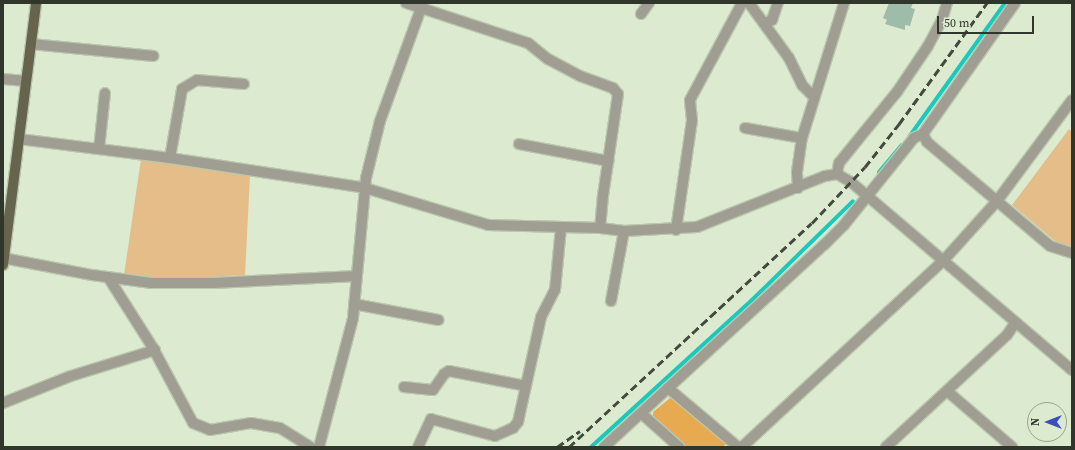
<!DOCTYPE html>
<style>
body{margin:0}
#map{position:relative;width:1075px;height:450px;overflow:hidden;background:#dcebcf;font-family:"Source Serif 4",serif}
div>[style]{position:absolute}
.green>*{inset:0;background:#e4bd89}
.forest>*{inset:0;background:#e8aa50}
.stream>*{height:4px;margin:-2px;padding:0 2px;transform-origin:2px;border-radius:2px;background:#19c9bd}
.building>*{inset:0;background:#9ebcaa}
.roads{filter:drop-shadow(1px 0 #bac7ae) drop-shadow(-1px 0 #bac7ae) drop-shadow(0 1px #bac7ae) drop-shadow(0 -1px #bac7ae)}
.minor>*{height:10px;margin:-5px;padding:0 5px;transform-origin:5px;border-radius:5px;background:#a09e92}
.major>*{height:10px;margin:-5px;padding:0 5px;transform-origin:5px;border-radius:5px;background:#67644d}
.rail>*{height:3px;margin-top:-1.5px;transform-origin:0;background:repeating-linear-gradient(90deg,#434a3d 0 8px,transparent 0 12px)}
span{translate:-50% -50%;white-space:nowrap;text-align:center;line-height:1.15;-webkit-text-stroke:3.5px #dcebcf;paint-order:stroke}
.frame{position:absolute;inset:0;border:4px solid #30362b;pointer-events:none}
.north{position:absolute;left:1027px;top:402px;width:40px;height:40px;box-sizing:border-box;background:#dcebcf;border:1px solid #97a38d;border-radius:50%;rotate:270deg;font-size:11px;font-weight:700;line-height:16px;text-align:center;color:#30362b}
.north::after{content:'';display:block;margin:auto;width:14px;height:18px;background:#3c4dc1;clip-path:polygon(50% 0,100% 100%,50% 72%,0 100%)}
.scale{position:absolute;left:937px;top:16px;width:97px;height:18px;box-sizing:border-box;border:2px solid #30362b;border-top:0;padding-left:5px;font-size:12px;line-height:14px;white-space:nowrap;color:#30362b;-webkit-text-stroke:3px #dcebcf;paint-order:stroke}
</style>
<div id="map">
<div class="green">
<div style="clip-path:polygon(1069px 129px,1072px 132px,1072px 247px,1068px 247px,1055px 241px,1012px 205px)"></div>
<div style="clip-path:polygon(141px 159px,250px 176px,245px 275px,162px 280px,124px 275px)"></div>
</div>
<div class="forest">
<div style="clip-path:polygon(670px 398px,674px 399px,726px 444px,723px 447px,686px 447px,653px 418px,653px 412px)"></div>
</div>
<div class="stream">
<div style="left:909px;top:137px;width:165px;rotate:-54.4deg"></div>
<div style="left:879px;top:172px;width:35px;rotate:-50deg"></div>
<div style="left:591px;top:447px;width:218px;rotate:-42.4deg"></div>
<div style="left:752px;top:300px;width:141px;rotate:-44.4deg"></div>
</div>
<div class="building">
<div style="clip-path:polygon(889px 3px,913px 3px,911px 8px,915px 9px,910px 26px,905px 25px,905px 30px,885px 24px,887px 20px,883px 18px)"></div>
</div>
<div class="roads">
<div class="minor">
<div style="left:406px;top:3px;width:128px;rotate:18.2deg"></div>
<div style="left:528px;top:43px;width:26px;rotate:39deg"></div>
<div style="left:548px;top:59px;width:36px;rotate:28deg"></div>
<div style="left:580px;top:76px;width:35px;rotate:20deg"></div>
<div style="left:613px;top:88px;width:8px;rotate:50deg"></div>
<div style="left:618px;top:94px;width:102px;rotate:98.4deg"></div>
<div style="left:603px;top:195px;width:33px;rotate:95deg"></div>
<div style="left:749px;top:3px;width:68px;rotate:54deg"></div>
<div style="left:789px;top:58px;width:30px;rotate:64deg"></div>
<div style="left:802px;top:85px;width:17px;rotate:45deg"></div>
<div style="left:1015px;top:3px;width:160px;rotate:125.1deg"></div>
<div style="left:923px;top:134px;width:9px;rotate:63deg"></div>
<div style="left:927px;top:142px;width:161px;rotate:40.2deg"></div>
<div style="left:1050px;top:246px;width:23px;rotate:18deg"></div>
<div style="left:641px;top:14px;width:14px;rotate:-54deg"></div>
<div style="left:766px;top:23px;width:7px;rotate:-27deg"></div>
<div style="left:772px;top:20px;width:18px;rotate:-71deg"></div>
<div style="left:31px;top:44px;width:123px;rotate:5.6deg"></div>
<div style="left:3px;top:79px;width:23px;rotate:5deg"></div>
<div style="left:745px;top:128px;width:58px;rotate:10deg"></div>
<div style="left:19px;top:139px;width:152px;rotate:7.2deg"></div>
<div style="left:170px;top:158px;width:197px;rotate:8.7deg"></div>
<div style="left:365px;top:188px;width:128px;rotate:16.7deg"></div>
<div style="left:488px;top:225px;width:112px;rotate:1.5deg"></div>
<div style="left:600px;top:228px;width:24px;rotate:7deg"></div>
<div style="left:624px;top:231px;width:73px;rotate:-3.1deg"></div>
<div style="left:697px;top:227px;width:138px;rotate:-21.7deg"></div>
<div style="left:825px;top:176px;width:12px;rotate:-9deg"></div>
<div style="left:837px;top:174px;width:16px;rotate:30deg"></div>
<div style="left:851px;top:182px;width:290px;rotate:40.4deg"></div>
<div style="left:519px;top:144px;width:91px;rotate:10.8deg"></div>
<div style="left:99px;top:149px;width:56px;rotate:-83.9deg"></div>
<div style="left:170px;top:158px;width:70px;rotate:-80.1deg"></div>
<div style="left:182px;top:89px;width:17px;rotate:-31deg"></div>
<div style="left:197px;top:80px;width:47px;rotate:4.9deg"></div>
<div style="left:837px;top:174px;width:11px;rotate:-80deg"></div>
<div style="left:839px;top:163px;width:92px;rotate:-50.8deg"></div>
<div style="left:897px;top:92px;width:55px;rotate:-56deg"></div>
<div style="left:928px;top:46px;width:30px;rotate:-62deg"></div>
<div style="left:942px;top:20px;width:18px;rotate:-74deg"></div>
<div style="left:798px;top:188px;width:16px;rotate:-94deg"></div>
<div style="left:797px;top:172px;width:34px;rotate:-82deg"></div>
<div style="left:802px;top:138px;width:141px;rotate:-72.7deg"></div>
<div style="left:676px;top:230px;width:111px;rotate:-81.7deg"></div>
<div style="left:692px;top:120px;width:20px;rotate:-96deg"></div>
<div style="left:690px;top:100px;width:110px;rotate:-61.8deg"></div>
<div style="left:3px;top:258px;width:91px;rotate:10.8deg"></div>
<div style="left:92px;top:275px;width:60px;rotate:7.7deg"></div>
<div style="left:151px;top:283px;width:62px"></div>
<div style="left:213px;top:283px;width:144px;rotate:-2.8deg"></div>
<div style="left:108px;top:277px;width:84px;rotate:57.6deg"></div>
<div style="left:153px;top:348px;width:85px;rotate:61.9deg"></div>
<div style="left:193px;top:423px;width:18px;rotate:22deg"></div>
<div style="left:210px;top:430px;width:42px;rotate:-9.7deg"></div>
<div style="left:251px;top:423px;width:29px;rotate:10deg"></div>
<div style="left:280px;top:428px;width:36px;rotate:32deg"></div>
<div style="left:611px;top:301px;width:71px;rotate:-79.5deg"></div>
<div style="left:354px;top:304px;width:86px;rotate:10.7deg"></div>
<div style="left:404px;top:387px;width:29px;rotate:6deg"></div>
<div style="left:433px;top:390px;width:19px;rotate:-55deg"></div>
<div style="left:444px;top:374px;width:6px;rotate:-31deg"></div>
<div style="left:449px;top:371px;width:78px;rotate:11deg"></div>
<div style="left:668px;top:388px;width:92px;rotate:40.1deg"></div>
<div style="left:947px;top:391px;width:86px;rotate:40.7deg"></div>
<div style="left:3px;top:403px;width:73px;rotate:-21.7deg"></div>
<div style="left:71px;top:376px;width:88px;rotate:-17.2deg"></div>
<div style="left:642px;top:414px;width:50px;rotate:41.7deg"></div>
<div style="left:319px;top:447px;width:133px;rotate:-75.2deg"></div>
<div style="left:353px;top:318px;width:141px;rotate:-84.7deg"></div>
<div style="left:366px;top:178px;width:59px;rotate:-76.2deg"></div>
<div style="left:380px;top:121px;width:126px;rotate:-70deg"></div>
<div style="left:418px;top:447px;width:31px;rotate:-65deg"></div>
<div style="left:431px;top:419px;width:66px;rotate:14.9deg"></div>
<div style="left:495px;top:436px;width:20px;rotate:-24deg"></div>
<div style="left:513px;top:428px;width:8px;rotate:-50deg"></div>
<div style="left:518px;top:422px;width:107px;rotate:-77.6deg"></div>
<div style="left:541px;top:317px;width:30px;rotate:-63deg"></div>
<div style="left:555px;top:290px;width:62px;rotate:-84.5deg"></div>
<div style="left:604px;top:447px;width:299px;rotate:-42.6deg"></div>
<div style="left:824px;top:245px;width:28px;rotate:-45deg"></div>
<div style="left:844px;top:225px;width:112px;rotate:-51.2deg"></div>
<div style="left:914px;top:138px;width:10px;rotate:-24deg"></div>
<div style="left:742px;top:447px;width:274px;rotate:-42.8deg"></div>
<div style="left:943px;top:261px;width:81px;rotate:-48deg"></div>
<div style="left:997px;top:201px;width:126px;rotate:-53.4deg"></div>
<div style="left:886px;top:447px;width:165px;rotate:-42.8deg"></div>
<div style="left:1007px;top:335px;width:14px;rotate:-56deg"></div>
</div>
<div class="major">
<div style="left:3px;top:265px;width:264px;rotate:-82.8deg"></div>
</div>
</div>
<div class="rail">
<div style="left:557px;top:447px;width:28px;rotate:-35deg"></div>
<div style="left:569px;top:447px;width:330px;rotate:-42.7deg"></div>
<div style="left:812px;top:223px;width:77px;rotate:-46.6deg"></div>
<div style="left:865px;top:167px;width:55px;rotate:-51.7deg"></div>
<div style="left:899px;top:124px;width:150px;rotate:-54deg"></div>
</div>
<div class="frame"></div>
<div class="north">N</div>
<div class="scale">50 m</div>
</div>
